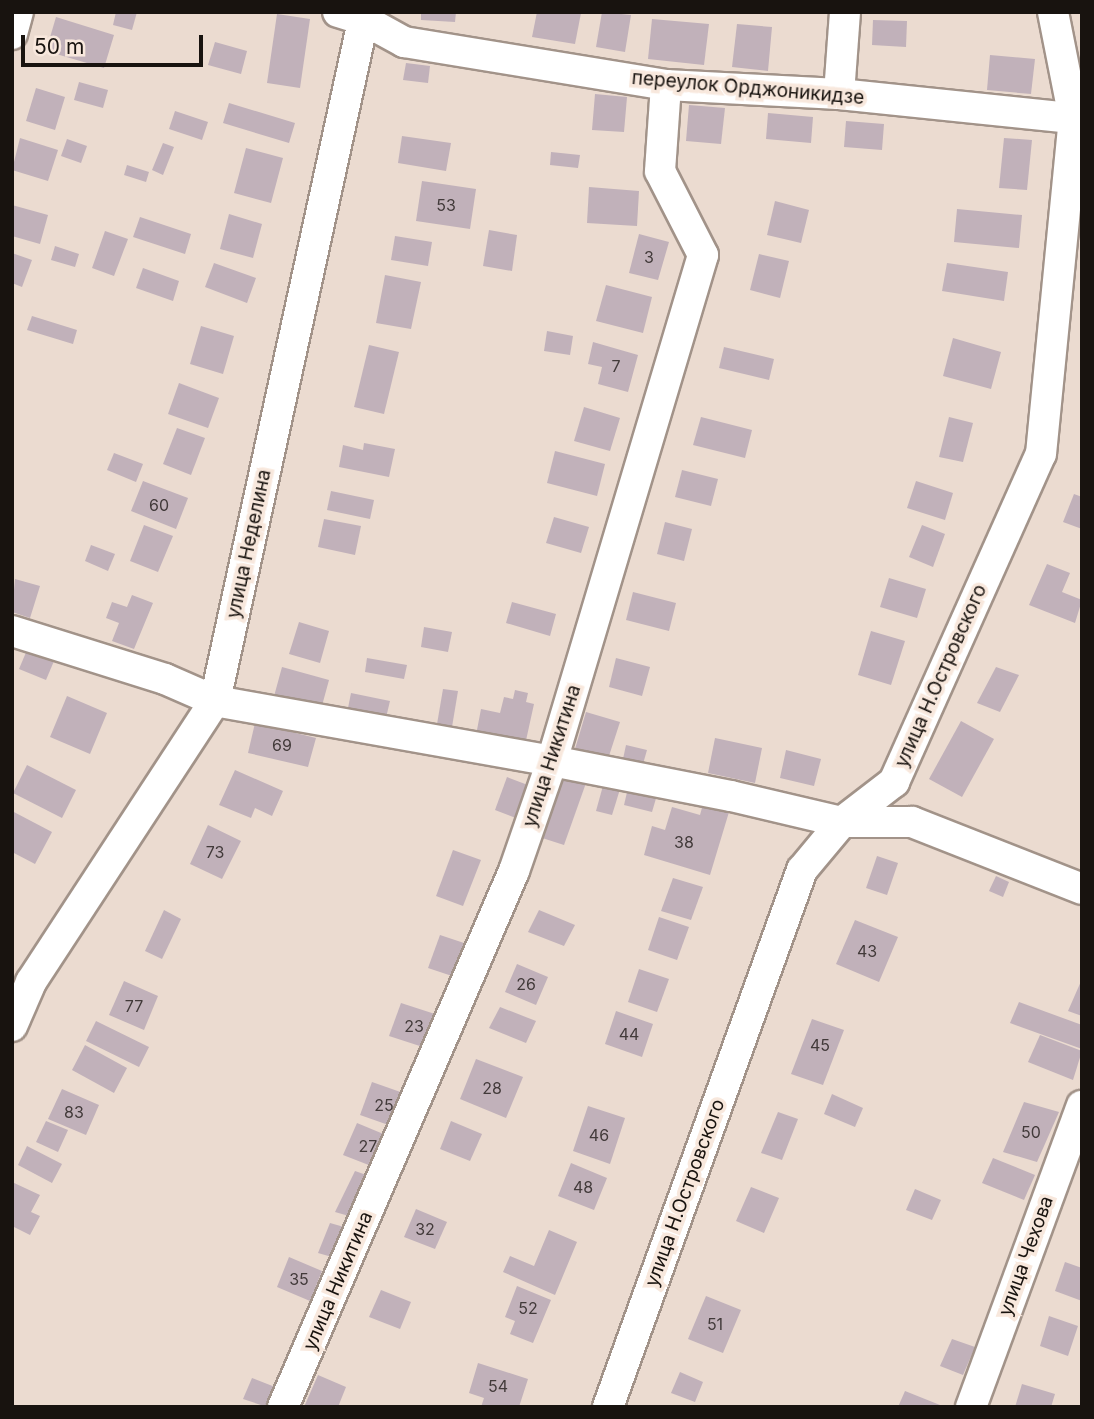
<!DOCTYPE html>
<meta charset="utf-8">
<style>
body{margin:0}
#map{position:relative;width:1094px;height:1419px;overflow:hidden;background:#ebdbd0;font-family:Inter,sans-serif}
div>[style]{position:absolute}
.building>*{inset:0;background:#c1b1ba}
.roads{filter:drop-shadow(2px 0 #a29389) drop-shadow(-2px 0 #a29389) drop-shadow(0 2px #a29389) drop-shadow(0 -2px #a29389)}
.minor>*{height:30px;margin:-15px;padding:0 15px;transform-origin:15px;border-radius:15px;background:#fff}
span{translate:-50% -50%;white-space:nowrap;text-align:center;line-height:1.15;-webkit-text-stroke:7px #f8e8dd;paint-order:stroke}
.number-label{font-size:16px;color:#423a3a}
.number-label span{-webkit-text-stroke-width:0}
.street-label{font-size:19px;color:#18130f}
.frame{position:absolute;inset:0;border:14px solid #18130f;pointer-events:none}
.scale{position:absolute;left:21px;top:35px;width:182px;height:32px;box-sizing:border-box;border:4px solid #18130f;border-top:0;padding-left:9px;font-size:21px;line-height:24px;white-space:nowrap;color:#18130f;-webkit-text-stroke:5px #f8e8dd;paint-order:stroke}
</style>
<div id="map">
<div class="building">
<div style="clip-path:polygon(116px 12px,137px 12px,132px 30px,113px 25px)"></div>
<div style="clip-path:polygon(421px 12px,456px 12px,455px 22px,421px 20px)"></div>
<div style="clip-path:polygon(537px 12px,581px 13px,575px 44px,532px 37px)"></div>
<div style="clip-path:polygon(602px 12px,631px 15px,625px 52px,596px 47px)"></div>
<div style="clip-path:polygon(277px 14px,310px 19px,300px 88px,267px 83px)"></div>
<div style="clip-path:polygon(56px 17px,114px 35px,104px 68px,46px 51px)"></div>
<div style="clip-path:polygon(652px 19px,709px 24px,704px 65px,648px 59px)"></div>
<div style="clip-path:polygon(873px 20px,907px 21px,906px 47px,872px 45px)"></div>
<div style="clip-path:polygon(737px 24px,772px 27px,768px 71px,732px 67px)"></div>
<div style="clip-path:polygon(215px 42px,247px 51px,241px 74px,208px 65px)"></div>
<div style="clip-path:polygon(990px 55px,1035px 59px,1031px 94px,987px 90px)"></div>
<div style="clip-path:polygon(406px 63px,430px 66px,428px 83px,403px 80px)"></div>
<div style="clip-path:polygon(79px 82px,108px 90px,103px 108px,74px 100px)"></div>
<div style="clip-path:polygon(36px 88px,65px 97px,55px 130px,26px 121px)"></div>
<div style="clip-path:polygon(595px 94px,627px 97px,624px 132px,592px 130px)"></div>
<div style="clip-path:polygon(229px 103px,295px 123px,289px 143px,223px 123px)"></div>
<div style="clip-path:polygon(689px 105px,725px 108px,721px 144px,686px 141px)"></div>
<div style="clip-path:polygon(175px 111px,208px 122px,202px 140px,169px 129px)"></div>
<div style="clip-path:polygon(768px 113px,813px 117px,811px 143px,766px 139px)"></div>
<div style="clip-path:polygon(846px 121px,884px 124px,882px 150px,844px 147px)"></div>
<div style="clip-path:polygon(402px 136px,451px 143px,446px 171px,398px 163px)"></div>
<div style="clip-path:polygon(20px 138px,58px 150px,48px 181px,12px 170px)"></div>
<div style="clip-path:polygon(1004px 138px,1032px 140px,1027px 190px,999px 188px)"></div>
<div style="clip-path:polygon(67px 139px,87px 146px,81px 163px,61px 156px)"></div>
<div style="clip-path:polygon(163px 143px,174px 147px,163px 175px,152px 170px)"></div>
<div style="clip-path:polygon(246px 148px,283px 158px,271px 203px,234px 193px)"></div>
<div style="clip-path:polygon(551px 152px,580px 155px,578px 168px,550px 165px)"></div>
<div style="clip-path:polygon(127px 165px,149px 172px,146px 182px,124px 175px)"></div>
<div style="clip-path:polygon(422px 181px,476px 189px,470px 229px,416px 221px)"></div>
<div style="clip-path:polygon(589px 187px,639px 191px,637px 226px,587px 223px)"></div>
<div style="clip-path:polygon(775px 201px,809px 210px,801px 243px,767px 235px)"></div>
<div style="clip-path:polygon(12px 205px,48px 215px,40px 244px,12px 236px)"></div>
<div style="clip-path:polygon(957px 209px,1022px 215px,1019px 248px,954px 242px)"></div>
<div style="clip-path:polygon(229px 214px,262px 224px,253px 258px,220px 249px)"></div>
<div style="clip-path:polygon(140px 217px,191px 234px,185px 254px,133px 237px)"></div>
<div style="clip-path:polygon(489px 230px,517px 235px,512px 271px,483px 266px)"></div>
<div style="clip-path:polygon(105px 231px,128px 239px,114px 276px,92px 268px)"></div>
<div style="clip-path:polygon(639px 234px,669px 242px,658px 280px,629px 273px)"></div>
<div style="clip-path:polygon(395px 236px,432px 242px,428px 266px,391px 260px)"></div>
<div style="clip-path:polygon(55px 246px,79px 254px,75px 267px,51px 260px)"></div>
<div style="clip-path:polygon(12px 253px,32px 260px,22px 287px,12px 283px)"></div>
<div style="clip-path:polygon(759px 254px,789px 261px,780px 298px,750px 290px)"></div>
<div style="clip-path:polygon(214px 263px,256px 278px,247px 303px,205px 287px)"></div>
<div style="clip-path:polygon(947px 263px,1008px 272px,1004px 301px,942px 291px)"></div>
<div style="clip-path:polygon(143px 268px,179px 281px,173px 301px,136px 288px)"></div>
<div style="clip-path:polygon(385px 275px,421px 282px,411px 329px,376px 323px)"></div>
<div style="clip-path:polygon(606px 285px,652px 297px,643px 333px,596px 321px)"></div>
<div style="clip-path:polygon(32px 316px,77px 330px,73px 344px,27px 330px)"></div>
<div style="clip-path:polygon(201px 326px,234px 336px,223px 374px,190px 364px)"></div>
<div style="clip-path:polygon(547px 331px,573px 336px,570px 355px,544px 351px)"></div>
<div style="clip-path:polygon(953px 338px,1001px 352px,991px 389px,943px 376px)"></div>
<div style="clip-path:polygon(593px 342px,638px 355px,628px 392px,598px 384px,602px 367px,588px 364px)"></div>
<div style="clip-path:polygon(369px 345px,399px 352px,384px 414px,354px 407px)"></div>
<div style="clip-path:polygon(724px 347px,774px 359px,769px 380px,719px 368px)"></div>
<div style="clip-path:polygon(179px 383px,219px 398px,208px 428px,168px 414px)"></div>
<div style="clip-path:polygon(584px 407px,620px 418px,610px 451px,574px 441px)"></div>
<div style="clip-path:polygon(701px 417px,752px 430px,745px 458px,693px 445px)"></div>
<div style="clip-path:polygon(949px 417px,973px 423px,963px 462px,939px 457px)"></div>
<div style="clip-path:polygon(177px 428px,205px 438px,191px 475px,163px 464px)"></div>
<div style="clip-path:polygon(364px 443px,395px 449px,389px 477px,339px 467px,343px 445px,363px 450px)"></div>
<div style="clip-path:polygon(555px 451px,605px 464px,597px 496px,547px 483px)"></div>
<div style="clip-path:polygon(114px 453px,143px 464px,136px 482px,107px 470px)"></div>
<div style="clip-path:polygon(682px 470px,718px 479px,711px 506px,675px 497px)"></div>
<div style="clip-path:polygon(143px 481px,188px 498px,176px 529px,131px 511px)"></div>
<div style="clip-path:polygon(916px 481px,953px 493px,945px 520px,907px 508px)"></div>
<div style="clip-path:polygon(331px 491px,374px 500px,370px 519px,327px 510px)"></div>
<div style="clip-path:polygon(1074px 494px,1082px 497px,1082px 529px,1063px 522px)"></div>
<div style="clip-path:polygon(554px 517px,589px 527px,581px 553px,546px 543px)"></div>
<div style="clip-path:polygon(324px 519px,361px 526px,355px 555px,318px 547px)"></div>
<div style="clip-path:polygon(665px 522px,692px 529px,684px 561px,657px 554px)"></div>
<div style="clip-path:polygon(144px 525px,173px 536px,158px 572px,130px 561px)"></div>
<div style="clip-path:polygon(922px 525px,945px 534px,933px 567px,909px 557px)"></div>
<div style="clip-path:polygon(91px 545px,115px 554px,108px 571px,85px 561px)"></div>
<div style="clip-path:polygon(1047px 564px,1070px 573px,1062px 592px,1082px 600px,1075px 623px,1029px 605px)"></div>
<div style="clip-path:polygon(889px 578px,926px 589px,917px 618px,880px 607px)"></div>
<div style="clip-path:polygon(15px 579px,40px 586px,30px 618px,12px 612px)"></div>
<div style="clip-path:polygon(633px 592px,676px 603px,669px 631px,626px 620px)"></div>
<div style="clip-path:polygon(132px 595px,153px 603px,134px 649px,112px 641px,119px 623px,106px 618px,112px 602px,127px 607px)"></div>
<div style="clip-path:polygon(512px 602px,556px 614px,550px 636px,506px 623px)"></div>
<div style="clip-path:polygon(299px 622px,329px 631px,320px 663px,289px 654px)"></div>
<div style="clip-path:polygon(424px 627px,452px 632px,448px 652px,421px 647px)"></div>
<div style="clip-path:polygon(871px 631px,905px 641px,891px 685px,858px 675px)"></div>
<div style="clip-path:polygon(27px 650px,54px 661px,46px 680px,19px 669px)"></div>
<div style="clip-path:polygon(367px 658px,407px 665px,404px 679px,365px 672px)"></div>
<div style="clip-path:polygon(616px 658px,650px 667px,642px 696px,609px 687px)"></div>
<div style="clip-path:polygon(282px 667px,329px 680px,320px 713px,273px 700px)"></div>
<div style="clip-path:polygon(996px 667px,1019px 675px,1000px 712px,977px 703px)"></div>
<div style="clip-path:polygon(443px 689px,458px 691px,451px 733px,436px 730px)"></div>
<div style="clip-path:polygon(515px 690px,528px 693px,526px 702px,534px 704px,525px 745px,476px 735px,481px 709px,500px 713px,504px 697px,513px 699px)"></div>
<div style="clip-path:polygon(351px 693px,390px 701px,384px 726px,346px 718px)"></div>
<div style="clip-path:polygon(67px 696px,107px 713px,90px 754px,50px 737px)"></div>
<div style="clip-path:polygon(586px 712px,620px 722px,608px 759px,575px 749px)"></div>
<div style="clip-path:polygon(961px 721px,994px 739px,962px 797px,929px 779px)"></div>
<div style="clip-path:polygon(255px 723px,316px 738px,308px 767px,248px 753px)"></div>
<div style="clip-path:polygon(715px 738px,762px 748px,755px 783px,708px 773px)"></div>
<div style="clip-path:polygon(626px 745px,647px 750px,643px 764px,623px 759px)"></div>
<div style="clip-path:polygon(786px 750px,821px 759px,814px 786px,780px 778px)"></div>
<div style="clip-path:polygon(27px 765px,76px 790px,62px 818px,13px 793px)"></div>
<div style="clip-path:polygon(235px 770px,283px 791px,272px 816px,255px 808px,251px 818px,219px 805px)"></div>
<div style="clip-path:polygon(557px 773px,586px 783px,564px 845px,536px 836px)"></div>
<div style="clip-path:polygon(507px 777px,533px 787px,521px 820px,495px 810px)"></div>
<div style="clip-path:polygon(604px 782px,621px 786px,612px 815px,596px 811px)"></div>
<div style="clip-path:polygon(628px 788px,657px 795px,652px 812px,624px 805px)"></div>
<div style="clip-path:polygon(703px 804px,729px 812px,710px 875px,644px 855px,652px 826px,665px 830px,672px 807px,700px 815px)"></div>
<div style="clip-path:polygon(12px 811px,52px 832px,35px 864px,12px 852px)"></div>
<div style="clip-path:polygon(208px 825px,241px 841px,222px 879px,190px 864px)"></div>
<div style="clip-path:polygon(453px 850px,481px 860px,463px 906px,436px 896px)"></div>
<div style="clip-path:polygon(877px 856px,898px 863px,887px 895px,866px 888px)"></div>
<div style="clip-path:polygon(996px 876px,1009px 882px,1003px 897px,989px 891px)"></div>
<div style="clip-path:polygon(673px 878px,703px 887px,691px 920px,661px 911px)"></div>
<div style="clip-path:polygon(164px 910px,181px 919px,162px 959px,145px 951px)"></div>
<div style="clip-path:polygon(539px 910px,575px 925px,564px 946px,528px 932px)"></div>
<div style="clip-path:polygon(659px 917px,689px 927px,677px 960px,648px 950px)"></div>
<div style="clip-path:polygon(855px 920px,898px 937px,879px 982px,836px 964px)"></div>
<div style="clip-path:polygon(440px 935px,470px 945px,458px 978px,428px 968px)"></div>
<div style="clip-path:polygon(517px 964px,548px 977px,536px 1005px,505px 992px)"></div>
<div style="clip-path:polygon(639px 969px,669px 979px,657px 1012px,628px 1002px)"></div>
<div style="clip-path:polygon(1082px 979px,1082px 1016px,1068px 1011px)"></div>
<div style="clip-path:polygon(124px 981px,158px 996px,144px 1030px,109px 1015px)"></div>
<div style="clip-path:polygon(1019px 1002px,1082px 1025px,1082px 1049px,1010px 1023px)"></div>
<div style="clip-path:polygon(401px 1003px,438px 1015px,426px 1048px,389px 1036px)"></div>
<div style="clip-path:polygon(500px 1007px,536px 1021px,526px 1043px,489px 1028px)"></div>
<div style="clip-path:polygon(616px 1011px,653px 1024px,642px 1057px,605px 1044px)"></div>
<div style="clip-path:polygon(812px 1019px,844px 1030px,823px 1085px,791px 1074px)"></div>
<div style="clip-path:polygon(96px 1021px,149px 1047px,139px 1067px,86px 1041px)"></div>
<div style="clip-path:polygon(1040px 1035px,1082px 1051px,1073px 1080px,1028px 1062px)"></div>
<div style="clip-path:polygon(85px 1045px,127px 1068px,114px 1093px,72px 1070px)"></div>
<div style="clip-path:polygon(476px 1059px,523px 1077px,506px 1118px,460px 1099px)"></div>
<div style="clip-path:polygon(372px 1082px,409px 1095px,397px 1128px,360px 1115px)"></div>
<div style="clip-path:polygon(62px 1089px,99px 1105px,86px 1135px,48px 1119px)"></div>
<div style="clip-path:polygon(832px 1094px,863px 1108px,855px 1127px,824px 1114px)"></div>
<div style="clip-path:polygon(1024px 1102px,1059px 1112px,1037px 1162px,1003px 1152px)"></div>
<div style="clip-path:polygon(588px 1106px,625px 1118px,610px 1164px,573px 1151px)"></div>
<div style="clip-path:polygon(778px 1112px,798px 1119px,782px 1160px,761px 1153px)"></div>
<div style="clip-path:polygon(46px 1121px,68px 1130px,58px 1152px,36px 1142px)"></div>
<div style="clip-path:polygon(451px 1121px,482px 1134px,470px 1161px,440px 1149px)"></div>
<div style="clip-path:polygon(357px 1123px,393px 1138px,379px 1169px,343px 1155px)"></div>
<div style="clip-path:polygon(27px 1146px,62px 1164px,52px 1183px,18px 1165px)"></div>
<div style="clip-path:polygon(993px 1158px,1035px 1175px,1024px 1200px,982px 1183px)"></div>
<div style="clip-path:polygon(571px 1163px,607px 1178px,594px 1210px,558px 1196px)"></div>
<div style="clip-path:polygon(355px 1171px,375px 1178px,356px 1218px,335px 1212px)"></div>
<div style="clip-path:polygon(12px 1182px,40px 1195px,31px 1212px,40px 1216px,30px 1235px,12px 1226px)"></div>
<div style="clip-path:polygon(751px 1187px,779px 1198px,764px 1233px,736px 1221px)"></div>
<div style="clip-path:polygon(915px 1189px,941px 1200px,932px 1220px,906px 1210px)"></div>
<div style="clip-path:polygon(416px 1209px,447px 1222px,435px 1249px,404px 1237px)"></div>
<div style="clip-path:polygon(330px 1223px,351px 1229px,339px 1259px,318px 1253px)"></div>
<div style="clip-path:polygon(549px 1230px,577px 1242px,555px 1295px,503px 1272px,510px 1256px,534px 1266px)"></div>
<div style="clip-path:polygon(289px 1257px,322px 1271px,310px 1301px,277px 1287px)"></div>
<div style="clip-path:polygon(1065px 1262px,1082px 1268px,1082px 1301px,1055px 1291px)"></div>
<div style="clip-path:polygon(517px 1286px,551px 1300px,533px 1343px,510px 1334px,515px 1321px,505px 1317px)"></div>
<div style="clip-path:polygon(381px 1290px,411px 1302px,400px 1329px,369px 1317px)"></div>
<div style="clip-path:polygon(706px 1296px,741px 1310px,723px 1353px,688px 1339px)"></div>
<div style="clip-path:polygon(1049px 1316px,1078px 1326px,1068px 1356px,1040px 1346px)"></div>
<div style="clip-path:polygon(952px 1339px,975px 1347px,963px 1375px,940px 1366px)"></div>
<div style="clip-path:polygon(478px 1363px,528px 1379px,519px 1407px,481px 1407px,484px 1398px,469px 1393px)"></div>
<div style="clip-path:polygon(680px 1372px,703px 1382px,695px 1402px,671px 1393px)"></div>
<div style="clip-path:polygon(318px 1375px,346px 1387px,338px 1407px,304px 1407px)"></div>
<div style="clip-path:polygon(252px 1378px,275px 1387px,267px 1407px,243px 1399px)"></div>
<div style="clip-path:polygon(1022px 1384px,1055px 1394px,1051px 1407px,1015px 1407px)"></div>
<div style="clip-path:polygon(905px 1391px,945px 1407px,898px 1407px)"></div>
</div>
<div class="roads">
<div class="minor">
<div style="left:338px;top:12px;width:27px;rotate:17deg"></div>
<div style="left:364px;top:20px;width:46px;rotate:28.8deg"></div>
<div style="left:404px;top:42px;width:266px;rotate:9.3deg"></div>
<div style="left:666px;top:85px;width:173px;rotate:3deg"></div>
<div style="left:839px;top:94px;width:244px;rotate:5.9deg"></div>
<div style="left:12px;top:34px;width:23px;rotate:-75deg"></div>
<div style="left:839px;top:94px;width:82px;rotate:-85.8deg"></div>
<div style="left:12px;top:631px;width:160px;rotate:17.4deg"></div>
<div style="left:165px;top:679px;width:55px;rotate:23.7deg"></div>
<div style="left:215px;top:701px;width:342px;rotate:10.1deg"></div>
<div style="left:552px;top:761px;width:182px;rotate:11.1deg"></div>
<div style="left:731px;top:796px;width:114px;rotate:13.2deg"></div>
<div style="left:842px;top:822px;width:70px"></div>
<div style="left:912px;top:822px;width:183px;rotate:21.5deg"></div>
<div style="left:12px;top:1026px;width:48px;rotate:-66.6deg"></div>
<div style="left:31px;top:982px;width:336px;rotate:-56.8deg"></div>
<div style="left:215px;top:701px;width:705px;rotate:-77.72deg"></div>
<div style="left:283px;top:1407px;width:584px;rotate:-66.69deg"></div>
<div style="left:514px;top:871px;width:116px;rotate:-70.9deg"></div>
<div style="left:552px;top:761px;width:528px;rotate:-73.38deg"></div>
<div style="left:703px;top:255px;width:94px;rotate:-117.1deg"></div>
<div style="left:660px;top:171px;width:86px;rotate:-86deg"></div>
<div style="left:608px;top:1407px;width:571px;rotate:-70.14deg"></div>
<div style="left:802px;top:870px;width:62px;rotate:-50.2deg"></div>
<div style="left:842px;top:822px;width:66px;rotate:-37.6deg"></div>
<div style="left:894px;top:782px;width:359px;rotate:-65.9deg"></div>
<div style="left:1041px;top:454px;width:338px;rotate:-84.4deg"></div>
<div style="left:1074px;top:118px;width:108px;rotate:-101.2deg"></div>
<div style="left:971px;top:1407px;width:321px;rotate:-69.8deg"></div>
</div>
</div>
<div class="number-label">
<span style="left:446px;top:205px">53</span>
<span style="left:649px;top:257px">3</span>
<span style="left:616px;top:366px">7</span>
<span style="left:159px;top:505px">60</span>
<span style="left:282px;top:745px">69</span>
<span style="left:684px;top:842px">38</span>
<span style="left:215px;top:852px">73</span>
<span style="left:867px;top:951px">43</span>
<span style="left:526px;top:984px">26</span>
<span style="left:134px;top:1006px">77</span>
<span style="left:414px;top:1026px">23</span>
<span style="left:629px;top:1034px">44</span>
<span style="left:820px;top:1045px">45</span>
<span style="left:492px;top:1088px">28</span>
<span style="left:384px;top:1105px">25</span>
<span style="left:74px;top:1112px">83</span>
<span style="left:1031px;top:1132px">50</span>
<span style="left:599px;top:1135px">46</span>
<span style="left:368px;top:1146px">27</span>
<span style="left:583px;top:1187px">48</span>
<span style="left:425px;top:1229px">32</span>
<span style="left:299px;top:1279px">35</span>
<span style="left:528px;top:1308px">52</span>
<span style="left:715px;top:1324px">51</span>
<span style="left:498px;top:1386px">54</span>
</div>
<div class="street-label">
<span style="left:748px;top:88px;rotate:5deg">переулок Орджоникидзе</span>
<span style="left:249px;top:544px;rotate:-78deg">улица Неделина</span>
<span style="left:941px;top:676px;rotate:-66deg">улица Н.Островского</span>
<span style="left:552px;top:756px;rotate:-72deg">улица Никитина</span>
<span style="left:685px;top:1193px;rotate:-70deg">улица Н.Островского</span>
<span style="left:1026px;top:1256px;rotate:-70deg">улица Чехова</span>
<span style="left:338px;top:1281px;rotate:-67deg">улица Никитина</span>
</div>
<div class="frame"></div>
<div class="scale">50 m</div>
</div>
